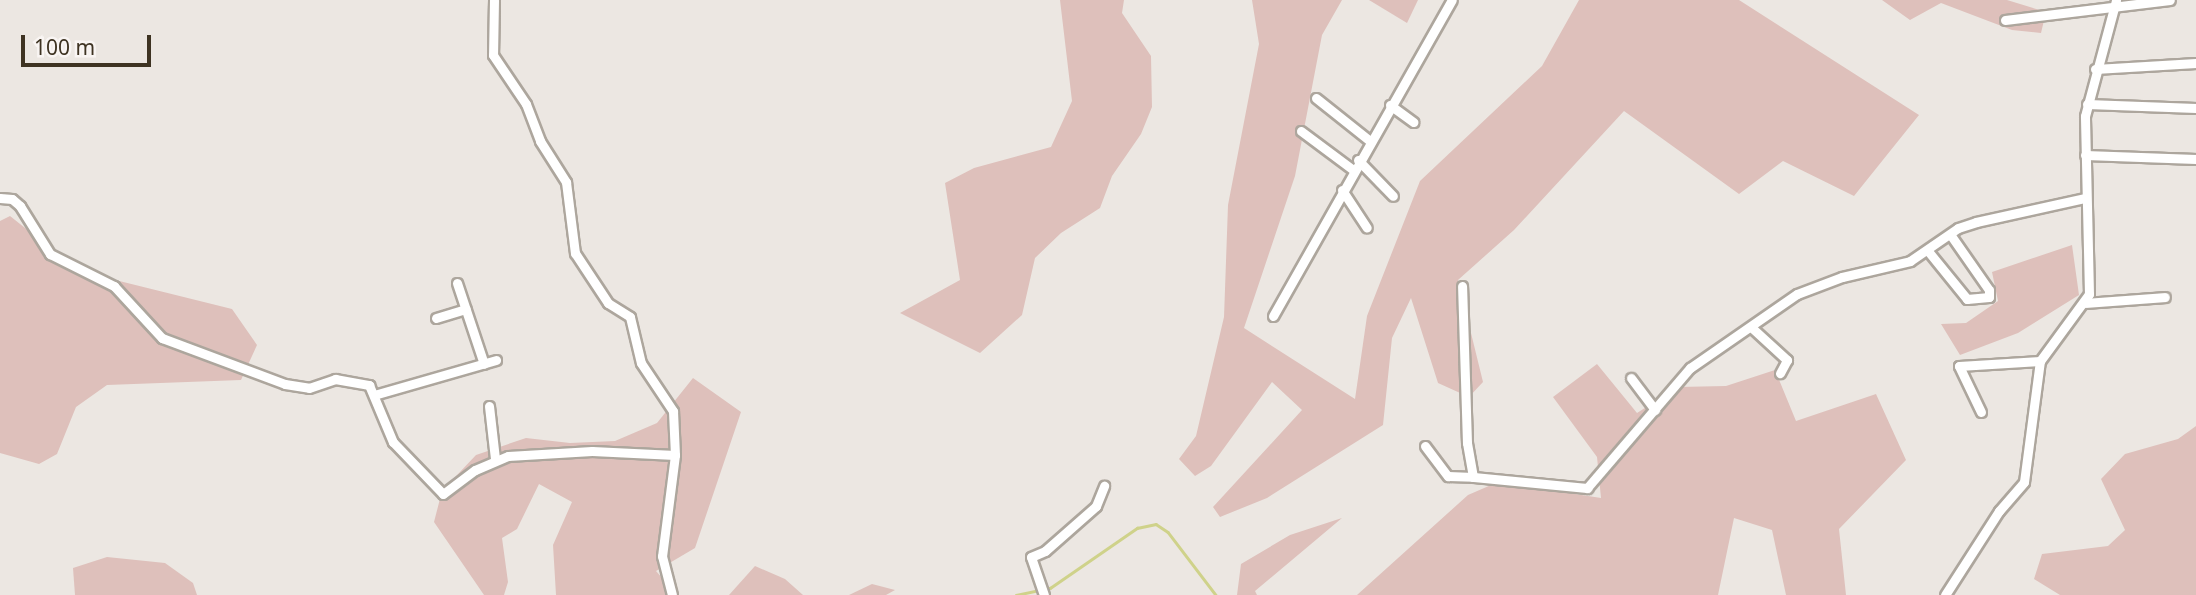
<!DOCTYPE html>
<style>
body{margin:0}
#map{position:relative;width:2196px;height:595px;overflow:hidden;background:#ece7e2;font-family:"Noto Sans",sans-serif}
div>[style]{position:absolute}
.green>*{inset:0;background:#dec0bb}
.stream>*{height:2.5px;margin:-1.25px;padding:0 1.25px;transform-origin:1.25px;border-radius:1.25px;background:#cfd28a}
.roads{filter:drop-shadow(2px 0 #ada69d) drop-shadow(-2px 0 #ada69d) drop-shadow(0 2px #ada69d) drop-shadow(0 -2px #ada69d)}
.minor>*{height:9px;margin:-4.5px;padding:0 4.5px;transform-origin:4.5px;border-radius:4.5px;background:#fff}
span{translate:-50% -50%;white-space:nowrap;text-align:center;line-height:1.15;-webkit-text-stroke:5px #f9f5f3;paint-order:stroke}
.scale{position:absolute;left:21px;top:35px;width:130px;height:32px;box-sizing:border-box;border:4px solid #3e3322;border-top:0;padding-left:9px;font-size:21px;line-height:24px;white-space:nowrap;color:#3e3322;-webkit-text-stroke:5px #f9f5f3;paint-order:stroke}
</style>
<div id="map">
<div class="green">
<div style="clip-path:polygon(1060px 0,1124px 0,1122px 13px,1151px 56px,1152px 107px,1141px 134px,1112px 176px,1100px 208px,1061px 233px,1035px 258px,1022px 315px,980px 353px,900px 313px,960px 280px,945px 183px,974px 168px,1051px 147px,1072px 101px)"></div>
<div style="clip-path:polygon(1252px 0,1342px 0,1322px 35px,1295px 176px,1244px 328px,1355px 399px,1367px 316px,1420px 181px,1542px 66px,1579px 0,1739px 0,1919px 115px,1854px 196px,1783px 161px,1739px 194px,1624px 111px,1514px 230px,1458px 280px,1483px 382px,1469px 397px,1438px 383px,1411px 298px,1392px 338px,1383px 425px,1267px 498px,1220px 517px,1213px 507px,1302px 410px,1272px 382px,1211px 466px,1195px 476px,1179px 459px,1196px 436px,1224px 317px,1228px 205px,1259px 44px)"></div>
<div style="clip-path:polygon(1369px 0,1418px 0,1407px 23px)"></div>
<div style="clip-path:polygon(1882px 0,2007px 0,2046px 12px,2041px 33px,2012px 30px,1941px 3px,1910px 20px)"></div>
<div style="clip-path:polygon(10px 216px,79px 271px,232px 309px,257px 345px,241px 380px,107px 385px,76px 407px,57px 454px,39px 464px,0 453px,0 221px)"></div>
<div style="clip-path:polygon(2072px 245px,2079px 295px,2018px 333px,1960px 355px,1941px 324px,1966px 323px,1998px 301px,1992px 272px)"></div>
<div style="clip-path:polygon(1597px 364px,1637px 413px,1678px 387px,1726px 386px,1775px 370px,1796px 421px,1876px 394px,1906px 460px,1839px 529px,1846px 595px,1786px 595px,1772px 530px,1734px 518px,1718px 595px,1357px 595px,1468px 495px,1498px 482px,1601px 498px,1597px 457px,1553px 397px)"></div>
<div style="clip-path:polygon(693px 378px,741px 412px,695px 548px,656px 571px,677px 595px,556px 595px,553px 545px,572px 502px,539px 484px,517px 529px,502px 538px,508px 582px,504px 595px,484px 595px,434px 522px,442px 491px,476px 455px,526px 438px,570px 443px,615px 441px,657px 423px)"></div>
<div style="clip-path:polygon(2196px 426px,2196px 595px,2060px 595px,2034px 579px,2042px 554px,2108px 546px,2125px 530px,2101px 479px,2125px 454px,2178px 439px)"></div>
<div style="clip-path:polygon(1342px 518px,1255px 591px,1257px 595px,1237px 595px,1241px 564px,1290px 535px)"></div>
<div style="clip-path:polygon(107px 557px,165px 563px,193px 583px,197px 595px,75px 595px,73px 568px)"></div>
<div style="clip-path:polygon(755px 566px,785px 579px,803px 595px,729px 595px)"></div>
<div style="clip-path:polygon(872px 584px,895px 590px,886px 595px,849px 595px)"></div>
</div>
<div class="stream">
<div style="left:1016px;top:595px;width:35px;rotate:-12deg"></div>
<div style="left:1050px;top:588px;width:106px;rotate:-34.6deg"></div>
<div style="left:1137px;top:528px;width:19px;rotate:-12deg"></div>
<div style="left:1156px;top:524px;width:14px;rotate:34deg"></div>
<div style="left:1168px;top:532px;width:79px;rotate:52.7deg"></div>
</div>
<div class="roads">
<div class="minor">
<div style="left:494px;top:0;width:55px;rotate:91deg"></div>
<div style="left:493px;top:55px;width:59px;rotate:56deg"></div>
<div style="left:526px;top:104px;width:40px;rotate:69deg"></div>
<div style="left:540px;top:141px;width:49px;rotate:57.6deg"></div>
<div style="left:566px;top:182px;width:72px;rotate:82.8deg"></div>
<div style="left:575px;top:253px;width:60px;rotate:56.6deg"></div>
<div style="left:608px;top:303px;width:26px;rotate:32deg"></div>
<div style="left:630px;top:317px;width:47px;rotate:76.6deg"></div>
<div style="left:641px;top:363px;width:58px;rotate:56.3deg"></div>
<div style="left:673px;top:411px;width:44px;rotate:87.4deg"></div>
<div style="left:675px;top:455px;width:102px;rotate:97.3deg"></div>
<div style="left:662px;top:556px;width:40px;rotate:75.6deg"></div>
<div style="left:2005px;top:20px;width:166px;rotate:-6.9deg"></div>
<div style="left:2095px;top:69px;width:101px;rotate:-3.4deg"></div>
<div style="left:1316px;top:98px;width:69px;rotate:38.5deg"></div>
<div style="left:2087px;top:104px;width:109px;rotate:2.1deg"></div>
<div style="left:1390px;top:105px;width:29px;rotate:36deg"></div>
<div style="left:1301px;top:131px;width:64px;rotate:36.7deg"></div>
<div style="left:2085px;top:155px;width:111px;rotate:2.1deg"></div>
<div style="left:1358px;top:160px;width:50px;rotate:45.8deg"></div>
<div style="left:1342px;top:190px;width:45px;rotate:56.7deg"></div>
<div style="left:0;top:198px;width:12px;rotate:5deg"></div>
<div style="left:12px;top:199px;width:11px;rotate:41deg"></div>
<div style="left:20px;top:206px;width:57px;rotate:58deg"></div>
<div style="left:50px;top:254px;width:72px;rotate:26.6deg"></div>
<div style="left:114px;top:286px;width:71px;rotate:47.3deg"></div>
<div style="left:162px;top:338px;width:131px;rotate:20.5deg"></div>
<div style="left:285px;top:384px;width:24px;rotate:9deg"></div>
<div style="left:309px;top:388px;width:28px;rotate:-19deg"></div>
<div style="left:335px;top:379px;width:35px;rotate:10deg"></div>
<div style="left:369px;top:385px;width:62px;rotate:67.2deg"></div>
<div style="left:393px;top:442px;width:72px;rotate:46.1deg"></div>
<div style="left:443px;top:494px;width:40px;rotate:-37deg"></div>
<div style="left:475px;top:470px;width:36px;rotate:-23deg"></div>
<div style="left:508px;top:456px;width:84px;rotate:-3.4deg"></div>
<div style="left:592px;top:451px;width:83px;rotate:2.8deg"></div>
<div style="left:1928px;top:251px;width:62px;rotate:50.9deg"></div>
<div style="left:1967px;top:299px;width:22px;rotate:-5deg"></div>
<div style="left:1989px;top:297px;width:7px;rotate:-90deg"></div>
<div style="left:1989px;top:290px;width:68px;rotate:-124.9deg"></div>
<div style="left:457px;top:283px;width:85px;rotate:71.6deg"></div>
<div style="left:2086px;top:303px;width:79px;rotate:-4.3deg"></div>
<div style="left:1273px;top:316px;width:363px;rotate:-60.5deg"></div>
<div style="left:436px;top:318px;width:31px;rotate:-17deg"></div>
<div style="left:1751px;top:327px;width:49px;rotate:42.5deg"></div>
<div style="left:1787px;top:360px;width:15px;rotate:118deg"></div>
<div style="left:1631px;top:378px;width:40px;rotate:53deg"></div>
<div style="left:374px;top:395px;width:127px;rotate:-16deg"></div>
<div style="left:489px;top:406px;width:53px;rotate:83.5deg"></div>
<div style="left:1981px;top:412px;width:51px;rotate:-115.6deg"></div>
<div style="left:1959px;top:366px;width:81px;rotate:-3.5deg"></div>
<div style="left:1425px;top:446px;width:38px;rotate:53deg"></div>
<div style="left:1448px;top:476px;width:25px;rotate:2deg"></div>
<div style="left:1473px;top:477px;width:35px;rotate:-100deg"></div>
<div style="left:1467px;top:443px;width:157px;rotate:-91.8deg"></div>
<div style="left:1473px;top:477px;width:115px;rotate:5.5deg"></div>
<div style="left:1587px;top:488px;width:158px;rotate:-49.4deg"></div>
<div style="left:1690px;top:368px;width:130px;rotate:-34.7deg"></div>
<div style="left:1797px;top:294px;width:48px;rotate:-20.7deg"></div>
<div style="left:1842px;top:277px;width:70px;rotate:-13.2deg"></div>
<div style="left:1910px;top:261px;width:58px;rotate:-34.5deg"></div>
<div style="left:1958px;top:228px;width:19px;rotate:-18deg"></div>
<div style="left:1976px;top:222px;width:112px;rotate:-12.4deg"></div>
<div style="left:1044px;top:595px;width:40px;rotate:-108.9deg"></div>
<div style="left:1031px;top:557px;width:15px;rotate:-23deg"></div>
<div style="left:1045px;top:551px;width:68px;rotate:-41.4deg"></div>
<div style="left:1096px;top:506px;width:22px;rotate:-68deg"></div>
<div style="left:1945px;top:595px;width:100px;rotate:-57.3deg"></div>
<div style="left:1999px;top:511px;width:38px;rotate:-49deg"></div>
<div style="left:2024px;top:482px;width:122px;rotate:-82.5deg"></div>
<div style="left:2040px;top:361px;width:83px;rotate:-53.8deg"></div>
<div style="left:2089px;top:294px;width:178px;rotate:-91.3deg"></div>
<div style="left:2085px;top:116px;width:120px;rotate:-75deg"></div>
</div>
</div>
<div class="scale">100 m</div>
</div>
